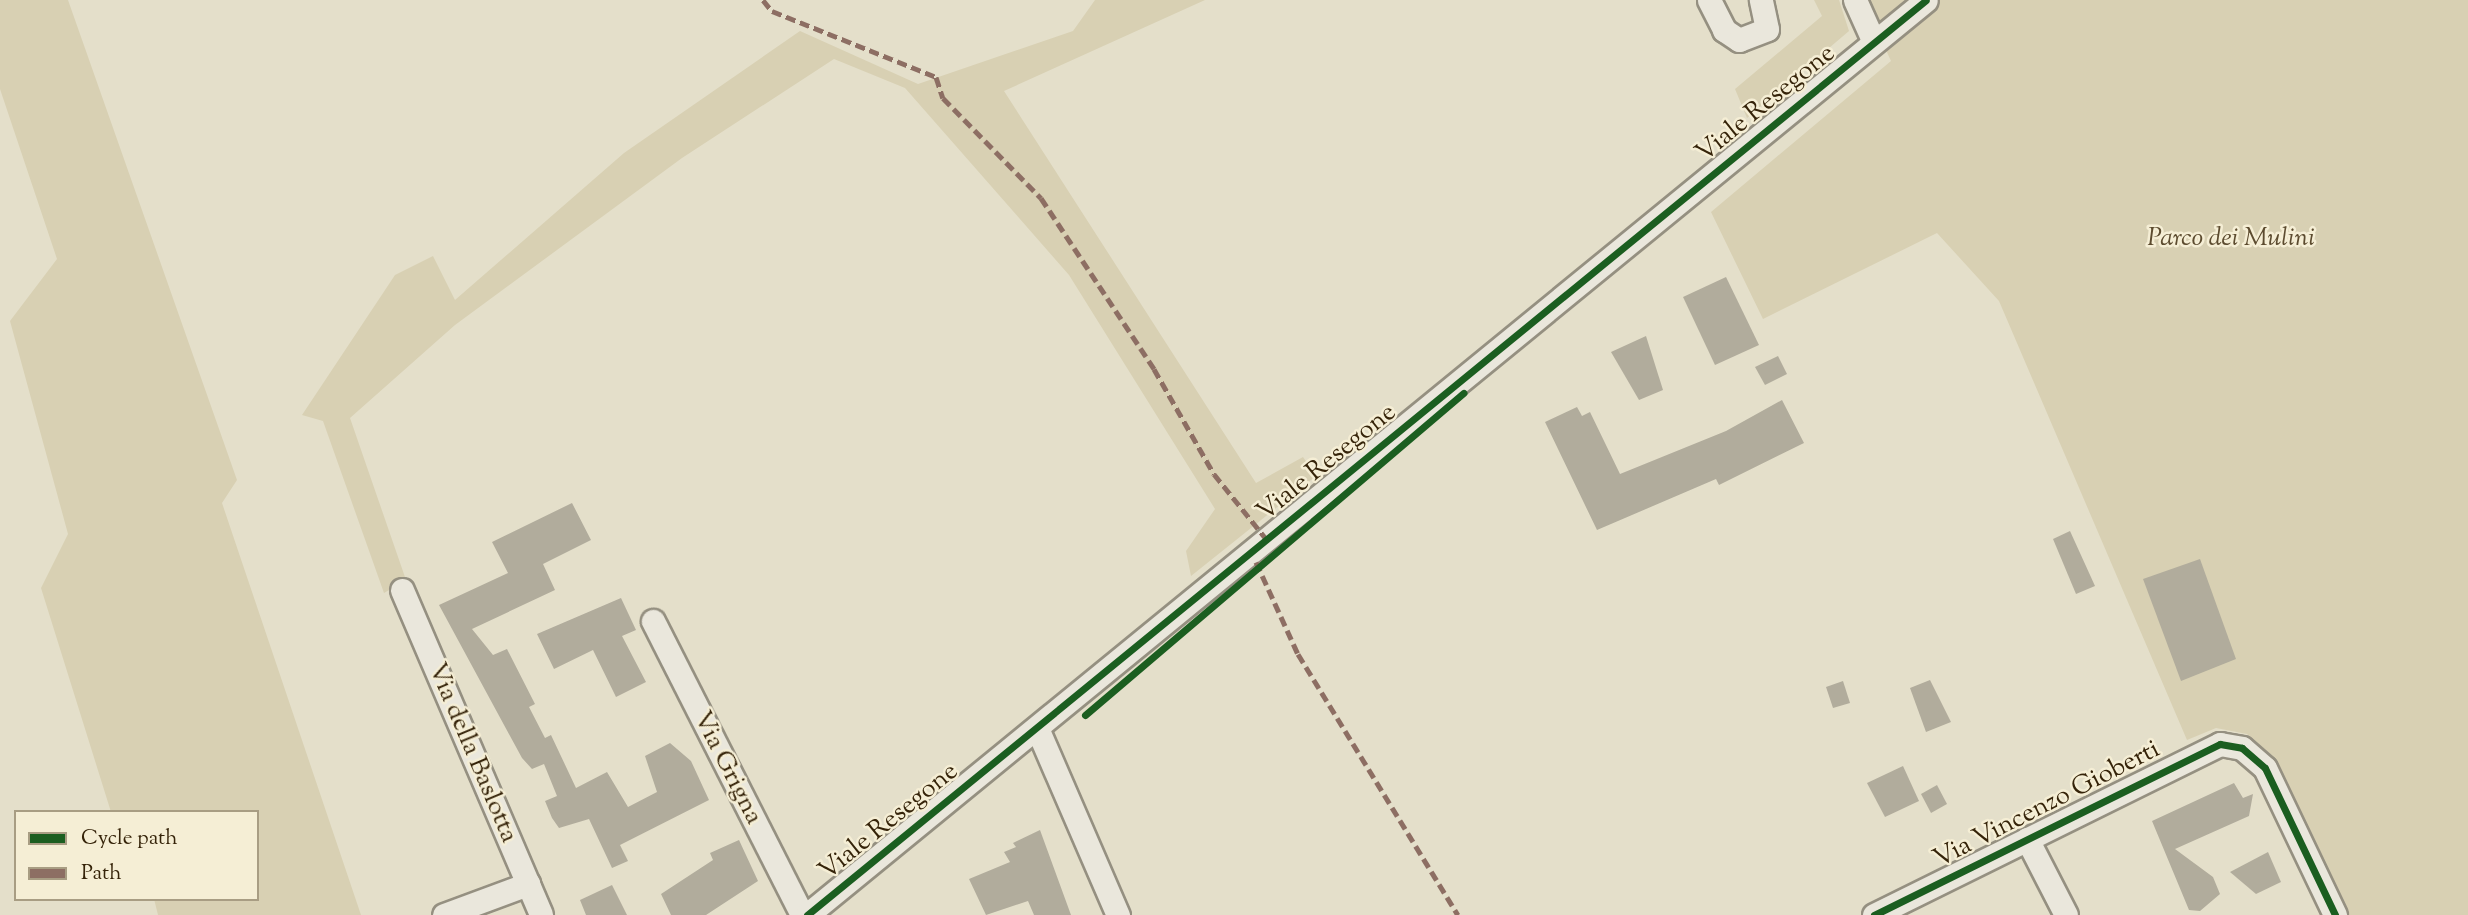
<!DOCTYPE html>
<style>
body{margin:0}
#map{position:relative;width:2468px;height:915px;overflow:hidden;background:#e4dfca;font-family:"Sorts Mill Goudy",serif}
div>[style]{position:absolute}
.green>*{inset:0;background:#d8d0b3}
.building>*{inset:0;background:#b1ac9c}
.roads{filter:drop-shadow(2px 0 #959081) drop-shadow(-2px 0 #959081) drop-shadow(0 2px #959081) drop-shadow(0 -2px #959081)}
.minor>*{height:23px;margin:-11.5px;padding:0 11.5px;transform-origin:11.5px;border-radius:11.5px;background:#eae7dc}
.quiet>*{height:5px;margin-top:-2.5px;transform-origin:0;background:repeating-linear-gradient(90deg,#8d6e63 0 10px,transparent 0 15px)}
.cycleway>*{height:7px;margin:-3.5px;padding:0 3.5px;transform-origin:3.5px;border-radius:3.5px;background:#1b5e20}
span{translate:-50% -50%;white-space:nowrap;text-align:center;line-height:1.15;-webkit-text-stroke:5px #f5eed5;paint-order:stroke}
.street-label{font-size:26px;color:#352309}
.park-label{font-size:26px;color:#5c4b2f;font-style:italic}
.legend{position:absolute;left:14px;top:810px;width:245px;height:91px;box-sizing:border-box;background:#f5eed5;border:2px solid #a89d83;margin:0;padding:9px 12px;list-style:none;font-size:21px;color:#352309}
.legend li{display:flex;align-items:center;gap:14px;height:35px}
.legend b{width:35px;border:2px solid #a89d83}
</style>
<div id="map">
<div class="green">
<div style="clip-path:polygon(0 0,68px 0,237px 480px,222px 503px,361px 915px,158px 915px,154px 899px,257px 899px,257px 812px,111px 812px,41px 588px,68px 534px,10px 321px,57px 259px,0 89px)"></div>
<div style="clip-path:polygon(1095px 0,1205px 0,1004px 91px,1256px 483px,1303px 457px,1316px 476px,1191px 576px,1186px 551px,1215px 509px,1069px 275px,905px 88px,834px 59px,682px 158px,455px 325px,350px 418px,406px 580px,384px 593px,323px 421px,302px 415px,395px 275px,433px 256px,455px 300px,624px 153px,800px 31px,918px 84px,1073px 31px)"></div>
<div style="clip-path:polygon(1814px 0,1839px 0,1849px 31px,1747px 118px,1735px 89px,1822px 16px)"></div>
<div style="clip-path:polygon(1863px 0,2468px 0,2468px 915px,2347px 915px,2276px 760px,2247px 734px,2216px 728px,2187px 740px,1999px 301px,1937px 233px,1763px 319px,1711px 212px,1891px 61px)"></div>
</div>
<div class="building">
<div style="clip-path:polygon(1726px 277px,1759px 345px,1715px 365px,1683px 297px)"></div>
<div style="clip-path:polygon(1646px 336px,1663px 390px,1639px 400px,1611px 352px)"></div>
<div style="clip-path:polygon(1778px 356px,1787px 374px,1765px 385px,1755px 367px)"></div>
<div style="clip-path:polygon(1782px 400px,1804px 443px,1719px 485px,1716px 479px,1597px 530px,1545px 422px,1577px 407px,1582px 416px,1590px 412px,1620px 474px,1726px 431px)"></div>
<div style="clip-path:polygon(572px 503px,591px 540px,543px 564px,555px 590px,472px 629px,493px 655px,507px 649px,535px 704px,529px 707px,545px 738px,551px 735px,576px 788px,607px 772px,628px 807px,657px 792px,645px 756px,670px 743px,691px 761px,709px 800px,620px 845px,628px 861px,612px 868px,589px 819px,559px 828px,552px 818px,545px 801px,557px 796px,544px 764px,532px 769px,522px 758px,439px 605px,508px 573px,492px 542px)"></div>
<div style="clip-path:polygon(2070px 531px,2095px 586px,2076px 594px,2053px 539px)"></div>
<div style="clip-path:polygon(2200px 559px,2236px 659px,2181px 681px,2143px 579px)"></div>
<div style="clip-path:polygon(621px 598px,636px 630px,622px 636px,646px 682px,616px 697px,593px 650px,554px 669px,537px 634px)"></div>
<div style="clip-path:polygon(1930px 680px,1951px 722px,1926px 732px,1910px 688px)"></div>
<div style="clip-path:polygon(1843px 681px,1850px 703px,1833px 708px,1826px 687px)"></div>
<div style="clip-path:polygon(1903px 766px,1919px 801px,1885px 817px,1867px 783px)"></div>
<div style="clip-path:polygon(2234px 783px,2243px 798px,2253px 794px,2249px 816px,2175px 849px,2213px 877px,2220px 894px,2200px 911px,2189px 910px,2152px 821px)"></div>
<div style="clip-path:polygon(1937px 785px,1947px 804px,1931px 813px,1921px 794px)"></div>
<div style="clip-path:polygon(1040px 830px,1071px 915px,1034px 915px,1028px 901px,986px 915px,969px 879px,1010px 862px,1004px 852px,1016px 847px,1013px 843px)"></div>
<div style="clip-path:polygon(739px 840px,758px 881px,706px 915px,671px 915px,661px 894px,713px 860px,710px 853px)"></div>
<div style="clip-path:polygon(2268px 852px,2281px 882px,2256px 894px,2230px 872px)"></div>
<div style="clip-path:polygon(612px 885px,627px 915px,586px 915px,580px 900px)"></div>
</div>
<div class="roads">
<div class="minor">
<div style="left:1709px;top:0;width:34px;rotate:63deg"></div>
<div style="left:1724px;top:30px;width:18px;rotate:34deg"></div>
<div style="left:1739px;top:40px;width:30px;rotate:-21deg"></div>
<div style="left:1767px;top:29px;width:30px;rotate:-102deg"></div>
<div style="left:1855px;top:0;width:46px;rotate:65.7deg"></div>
<div style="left:402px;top:590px;width:353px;rotate:66.8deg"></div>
<div style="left:653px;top:621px;width:330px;rotate:63.1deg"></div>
<div style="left:1037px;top:728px;width:204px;rotate:66.6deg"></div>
<div style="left:2027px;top:839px;width:85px;rotate:62.8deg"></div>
<div style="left:444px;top:915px;width:90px;rotate:-20.3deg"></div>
<div style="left:807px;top:915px;width:1445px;rotate:-39.27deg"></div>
<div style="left:1874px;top:915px;width:386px;rotate:-26.3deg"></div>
<div style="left:2220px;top:744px;width:22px;rotate:10deg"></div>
<div style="left:2242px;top:748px;width:30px;rotate:41deg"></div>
<div style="left:2265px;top:768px;width:163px;rotate:64.5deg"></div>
</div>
</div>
<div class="quiet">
<div style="left:763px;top:0;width:14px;rotate:51deg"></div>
<div style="left:772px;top:11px;width:177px;rotate:21.9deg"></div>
<div style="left:936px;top:77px;width:22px;rotate:72deg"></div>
<div style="left:943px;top:98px;width:140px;rotate:45.6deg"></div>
<div style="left:1041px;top:198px;width:205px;rotate:56.5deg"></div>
<div style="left:1154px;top:369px;width:121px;rotate:60.3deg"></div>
<div style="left:1214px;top:474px;width:85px;rotate:51.2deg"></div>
<div style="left:1256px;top:562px;width:101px;rotate:65.5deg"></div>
<div style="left:1298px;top:654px;width:306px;rotate:58.5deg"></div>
</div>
<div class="cycleway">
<div style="left:1085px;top:715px;width:497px;rotate:-40.4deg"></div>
<div style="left:807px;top:915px;width:1445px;rotate:-39.27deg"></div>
<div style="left:1874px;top:915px;width:386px;rotate:-26.3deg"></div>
<div style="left:2220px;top:744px;width:22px;rotate:10deg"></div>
<div style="left:2242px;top:748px;width:30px;rotate:41deg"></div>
<div style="left:2265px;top:768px;width:163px;rotate:64.5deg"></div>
</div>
<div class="street-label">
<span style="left:1766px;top:104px;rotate:-39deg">Viale Resegone</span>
<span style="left:1327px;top:463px;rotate:-39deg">Viale Resegone</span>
<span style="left:472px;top:753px;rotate:67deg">Via della Baslotta</span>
<span style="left:727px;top:768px;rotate:63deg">Via Grigna</span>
<span style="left:2047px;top:805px;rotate:-27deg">Via Vincenzo Gioberti</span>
<span style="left:889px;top:822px;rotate:-39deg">Viale Resegone</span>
</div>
<div class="park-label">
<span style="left:2231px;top:239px">Parco dei Mulini</span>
</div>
<ul class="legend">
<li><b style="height:9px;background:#1b5e20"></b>Cycle path</li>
<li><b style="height:9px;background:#8d6e63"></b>Path</li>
</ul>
</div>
